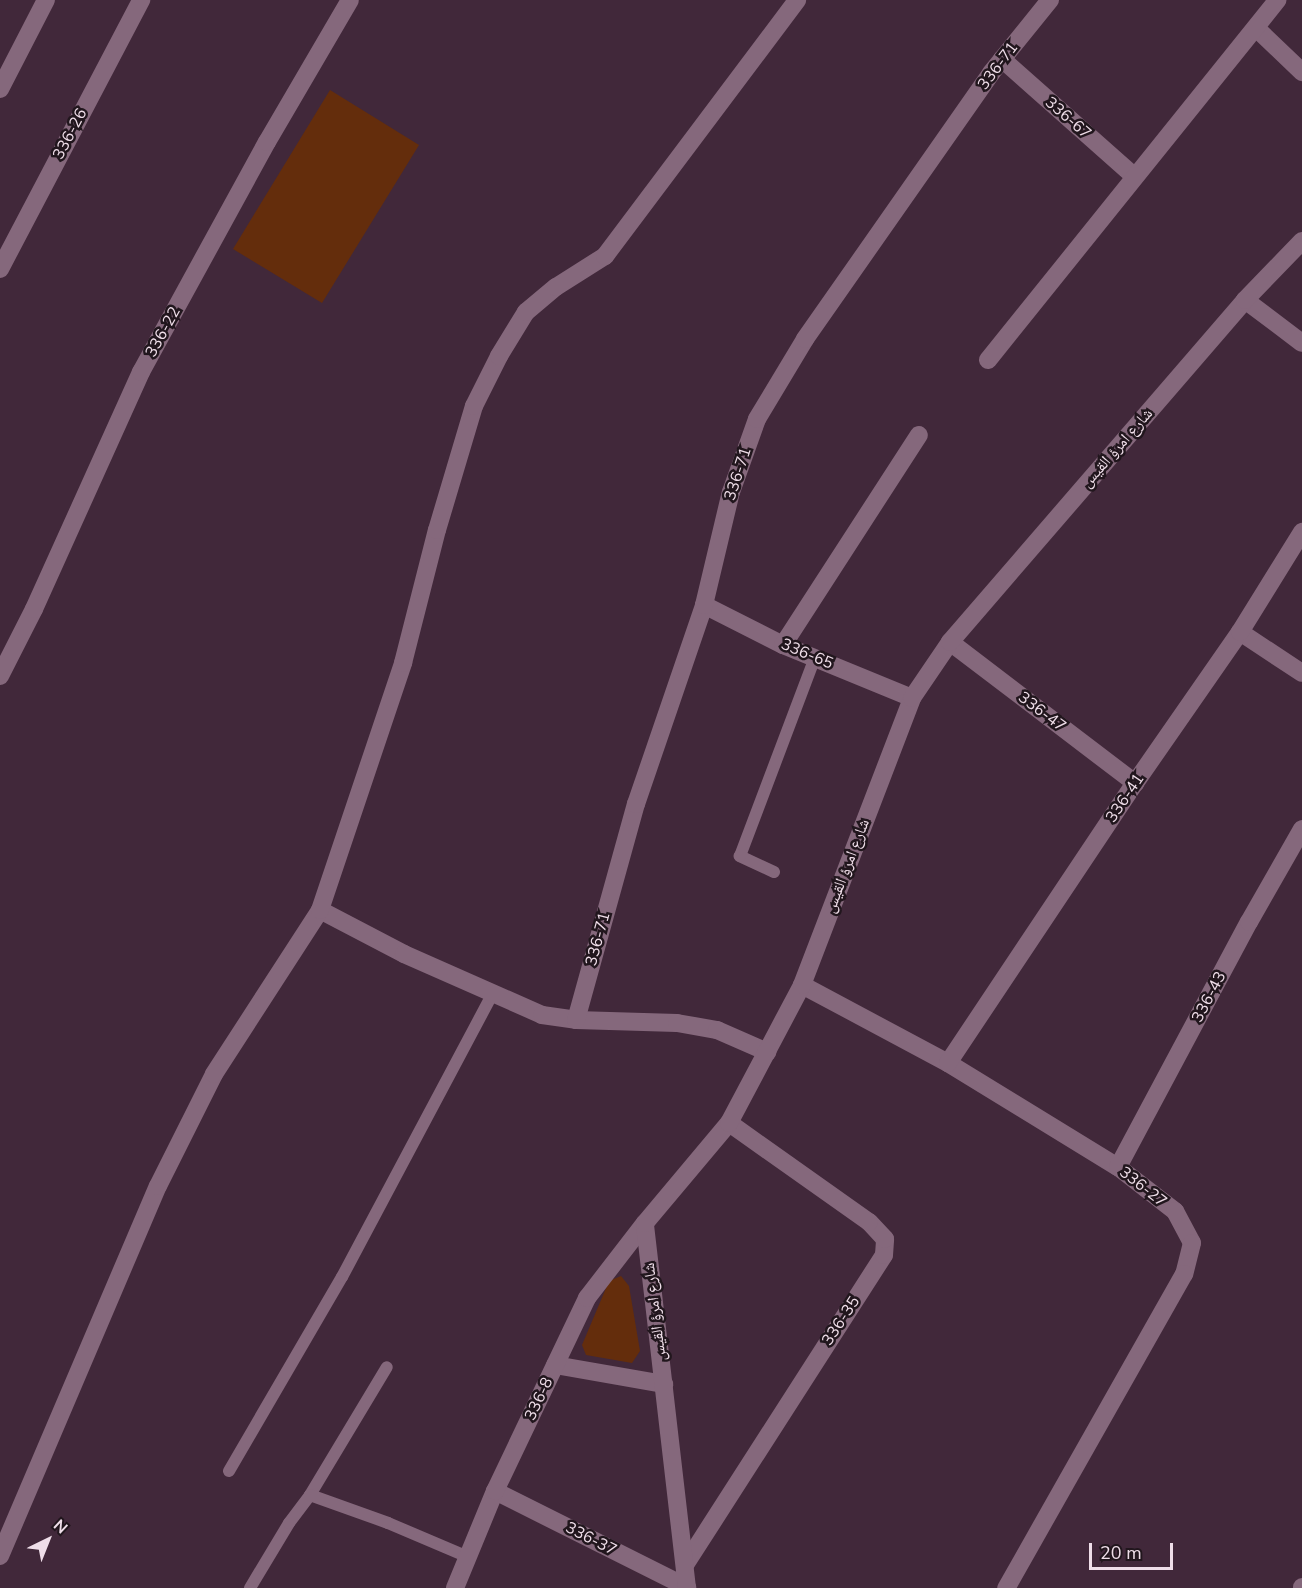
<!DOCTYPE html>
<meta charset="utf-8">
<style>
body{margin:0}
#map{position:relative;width:1302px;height:1588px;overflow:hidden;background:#41283a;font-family:"Nunito Sans","Noto Naskh Arabic",sans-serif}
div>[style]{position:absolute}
.green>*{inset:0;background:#642d0c}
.service>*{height:12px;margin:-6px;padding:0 6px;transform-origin:6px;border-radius:6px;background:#85687c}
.minor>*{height:18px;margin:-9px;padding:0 9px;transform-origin:9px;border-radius:9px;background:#85687c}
span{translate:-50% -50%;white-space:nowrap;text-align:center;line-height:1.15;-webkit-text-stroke:5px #21161d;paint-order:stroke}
.street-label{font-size:16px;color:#efdee9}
.north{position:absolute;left:18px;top:1510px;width:60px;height:60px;-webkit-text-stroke:4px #21161d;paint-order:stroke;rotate:43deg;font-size:16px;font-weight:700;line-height:24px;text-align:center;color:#efdee9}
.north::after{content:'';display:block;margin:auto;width:21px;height:27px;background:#efdee9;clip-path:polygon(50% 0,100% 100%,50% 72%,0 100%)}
.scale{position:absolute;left:1089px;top:1543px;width:84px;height:27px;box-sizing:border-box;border:3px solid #efdee9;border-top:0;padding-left:8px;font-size:18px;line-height:21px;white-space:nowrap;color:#efdee9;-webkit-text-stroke:4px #21161d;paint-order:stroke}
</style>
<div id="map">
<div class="green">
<div style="clip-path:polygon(330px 90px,419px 145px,322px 303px,233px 249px)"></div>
<div style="clip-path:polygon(621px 1276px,629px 1286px,640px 1351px,632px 1363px,586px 1355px,582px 1345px,609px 1281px)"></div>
</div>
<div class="service">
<div style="left:774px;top:872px;width:38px;rotate:-155deg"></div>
<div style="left:740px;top:856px;width:212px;rotate:-69.3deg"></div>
<div style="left:229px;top:1471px;width:225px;rotate:-59.8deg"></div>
<div style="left:342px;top:1277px;width:322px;rotate:-62deg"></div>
<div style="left:310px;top:1495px;width:149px;rotate:-59deg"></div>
<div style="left:250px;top:1588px;width:76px;rotate:-59deg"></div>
<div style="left:289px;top:1523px;width:35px;rotate:-53deg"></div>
<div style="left:310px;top:1495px;width:83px;rotate:19.7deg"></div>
<div style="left:388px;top:1523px;width:87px;rotate:23deg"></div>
</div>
<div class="minor">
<div style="left:1256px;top:28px;width:64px;rotate:43.7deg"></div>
<div style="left:1002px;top:59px;width:176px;rotate:41.6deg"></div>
<div style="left:0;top:89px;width:100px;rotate:-62.7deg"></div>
<div style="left:0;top:269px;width:304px;rotate:-62.3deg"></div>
<div style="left:1245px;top:300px;width:71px;rotate:37deg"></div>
<div style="left:988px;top:360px;width:462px;rotate:-51.2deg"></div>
<div style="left:704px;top:605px;width:89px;rotate:26.9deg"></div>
<div style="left:783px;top:645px;width:139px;rotate:22.3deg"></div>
<div style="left:1240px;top:632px;width:74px;rotate:33.5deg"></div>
<div style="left:950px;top:642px;width:233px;rotate:37.3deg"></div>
<div style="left:783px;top:645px;width:250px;rotate:-57.1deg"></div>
<div style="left:0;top:676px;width:75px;rotate:-63.1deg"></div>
<div style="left:34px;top:609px;width:260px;rotate:-65.7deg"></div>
<div style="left:141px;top:372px;width:262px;rotate:-61.3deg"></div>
<div style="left:267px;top:142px;width:164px;rotate:-59.7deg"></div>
<div style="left:320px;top:910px;width:95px;rotate:27.6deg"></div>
<div style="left:404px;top:954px;width:151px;rotate:23.8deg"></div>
<div style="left:542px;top:1015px;width:34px;rotate:8deg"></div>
<div style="left:576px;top:1020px;width:101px;rotate:1.7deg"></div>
<div style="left:677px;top:1023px;width:41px;rotate:9.9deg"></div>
<div style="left:717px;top:1030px;width:55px;rotate:23.7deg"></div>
<div style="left:802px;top:985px;width:166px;rotate:28.1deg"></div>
<div style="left:948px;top:1063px;width:199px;rotate:31.5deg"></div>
<div style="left:1118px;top:1167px;width:72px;rotate:37.7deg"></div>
<div style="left:1175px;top:1211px;width:36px;rotate:62deg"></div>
<div style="left:1192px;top:1243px;width:32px;rotate:104deg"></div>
<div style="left:1184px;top:1274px;width:361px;rotate:119.5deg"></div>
<div style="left:576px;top:1020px;width:224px;rotate:-74.5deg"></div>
<div style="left:636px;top:804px;width:210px;rotate:-71.1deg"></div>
<div style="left:704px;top:605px;width:116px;rotate:-76.6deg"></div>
<div style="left:731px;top:492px;width:77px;rotate:-70.4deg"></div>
<div style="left:757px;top:419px;width:93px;rotate:-59deg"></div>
<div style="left:805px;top:339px;width:325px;rotate:-55deg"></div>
<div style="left:991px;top:73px;width:94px;rotate:-51.1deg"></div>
<div style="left:948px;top:1063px;width:337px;rotate:-56.3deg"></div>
<div style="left:1135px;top:783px;width:184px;rotate:-55.2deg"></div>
<div style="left:1240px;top:632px;width:118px;rotate:-58.2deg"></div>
<div style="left:1118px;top:1167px;width:278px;rotate:-61.9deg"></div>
<div style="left:1249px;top:922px;width:107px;rotate:-60.3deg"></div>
<div style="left:555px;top:1365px;width:111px;rotate:9.9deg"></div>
<div style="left:495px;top:1491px;width:215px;rotate:26.6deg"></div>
<div style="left:0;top:1556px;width:402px;rotate:-66.9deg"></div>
<div style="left:158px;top:1186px;width:125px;rotate:-63.4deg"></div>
<div style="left:214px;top:1074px;width:195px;rotate:-57.1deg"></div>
<div style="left:320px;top:910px;width:261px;rotate:-71.4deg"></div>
<div style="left:403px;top:663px;width:137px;rotate:-75.7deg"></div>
<div style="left:437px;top:530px;width:129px;rotate:-73.4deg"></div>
<div style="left:474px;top:406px;width:56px;rotate:-63.4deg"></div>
<div style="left:499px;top:356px;width:52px;rotate:-58.5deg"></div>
<div style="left:526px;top:312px;width:39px;rotate:-40deg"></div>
<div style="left:556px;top:287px;width:58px;rotate:-32.3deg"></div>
<div style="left:605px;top:256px;width:320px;rotate:-53.1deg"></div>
<div style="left:685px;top:1565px;width:368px;rotate:-57.3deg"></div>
<div style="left:884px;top:1255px;width:16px;rotate:-86deg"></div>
<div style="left:885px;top:1239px;width:23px;rotate:-133deg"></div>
<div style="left:869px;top:1222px;width:171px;rotate:-144.7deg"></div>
<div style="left:455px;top:1588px;width:105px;rotate:-67.6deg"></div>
<div style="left:495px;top:1491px;width:214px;rotate:-64.5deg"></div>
<div style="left:587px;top:1298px;width:95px;rotate:-52.3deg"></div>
<div style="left:687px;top:1588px;width:367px;rotate:-96.6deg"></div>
<div style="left:645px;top:1223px;width:131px;rotate:-50deg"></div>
<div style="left:729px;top:1123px;width:156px;rotate:-62.1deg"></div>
<div style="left:802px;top:985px;width:307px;rotate:-69deg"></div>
<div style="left:912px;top:698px;width:68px;rotate:-55.8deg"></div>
<div style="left:950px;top:642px;width:452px;rotate:-49.2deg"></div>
<div style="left:1245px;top:300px;width:82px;rotate:-46deg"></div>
<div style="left:1302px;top:1588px;width:1px;rotate:-90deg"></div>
</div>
<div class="street-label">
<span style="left:998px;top:66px;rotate:-53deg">336-71</span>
<span style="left:1068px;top:118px;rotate:41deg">336-67</span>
<span style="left:70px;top:134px;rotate:-62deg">336-26</span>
<span style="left:163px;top:332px;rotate:-61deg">336-22</span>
<span style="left:1117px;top:448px;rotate:-49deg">شارع امرؤ القيس</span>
<span style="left:738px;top:474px;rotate:-72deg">336-71</span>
<span style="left:807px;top:654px;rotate:23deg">336-65</span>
<span style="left:1042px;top:712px;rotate:37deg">336-47</span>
<span style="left:1125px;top:798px;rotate:-56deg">336-41</span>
<span style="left:847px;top:866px;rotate:-69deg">شارع امرؤ القيس</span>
<span style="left:598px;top:939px;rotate:-75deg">336-71</span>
<span style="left:1209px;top:997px;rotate:-62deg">336-43</span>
<span style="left:1143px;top:1187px;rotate:38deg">336-27</span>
<span style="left:655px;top:1312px;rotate:-97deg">شارع امرؤ القيس</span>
<span style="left:841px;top:1321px;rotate:-57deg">336-35</span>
<span style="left:539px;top:1399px;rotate:-65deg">336-8</span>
<span style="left:591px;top:1539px;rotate:27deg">336-37</span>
</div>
<div class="north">N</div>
<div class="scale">20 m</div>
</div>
